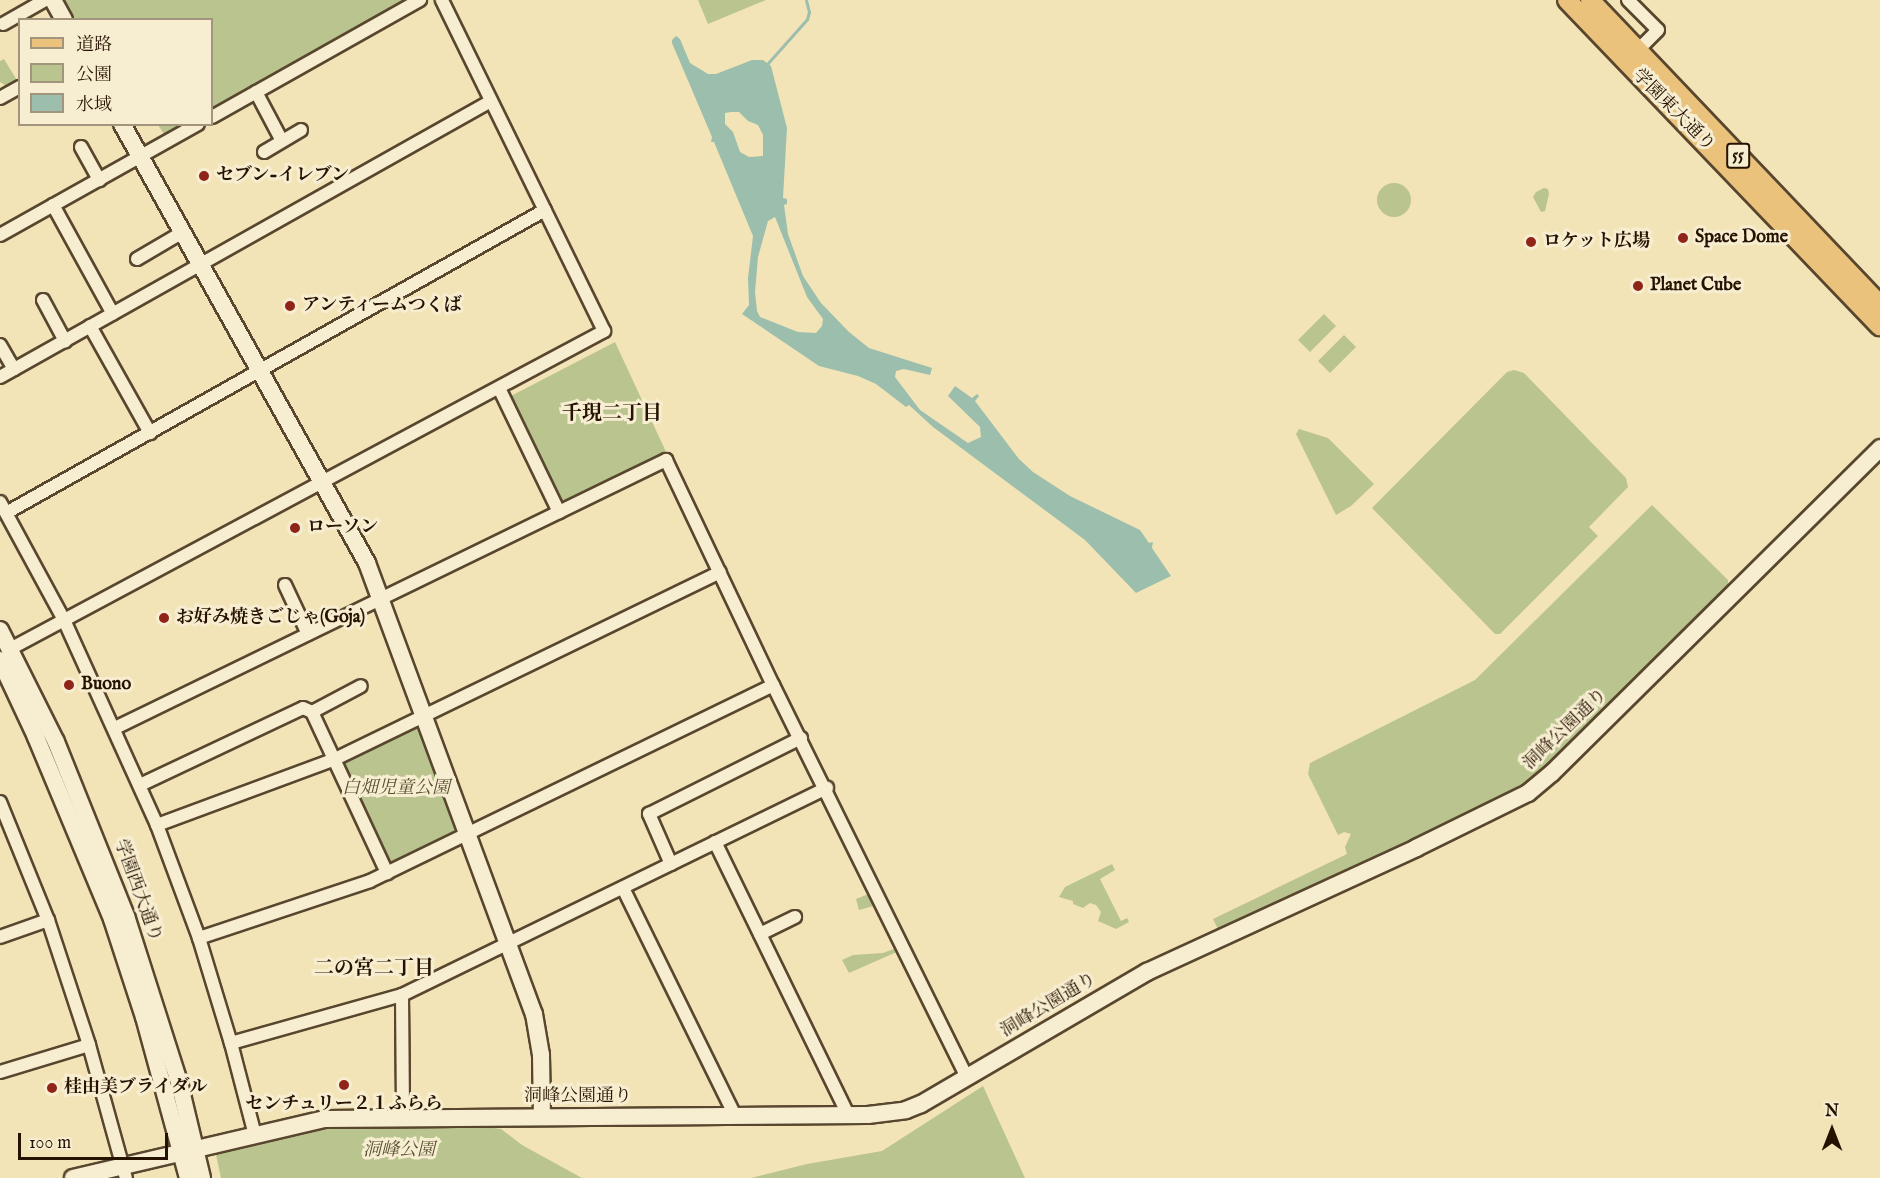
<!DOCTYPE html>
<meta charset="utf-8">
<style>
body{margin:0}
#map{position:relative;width:1880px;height:1178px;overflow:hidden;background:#f3e4b8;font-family:"IM FELL English","Noto Serif JP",serif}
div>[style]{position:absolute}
.green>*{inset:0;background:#bac48f}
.round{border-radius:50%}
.water>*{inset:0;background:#9bbfac}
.stream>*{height:3px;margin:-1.5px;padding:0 1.5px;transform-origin:1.5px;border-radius:1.5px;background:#9bbfac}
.roads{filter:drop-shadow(2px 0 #58462e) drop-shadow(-2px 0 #58462e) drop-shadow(0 2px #58462e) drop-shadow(0 -2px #58462e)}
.street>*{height:12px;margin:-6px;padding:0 6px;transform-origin:6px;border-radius:6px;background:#f7edd1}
.secondary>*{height:16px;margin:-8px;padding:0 8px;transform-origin:8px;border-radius:8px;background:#f7edd1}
.primary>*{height:18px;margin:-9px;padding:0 9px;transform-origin:9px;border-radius:9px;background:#eac27c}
.dots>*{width:16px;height:16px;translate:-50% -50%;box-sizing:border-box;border:3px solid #f7edd1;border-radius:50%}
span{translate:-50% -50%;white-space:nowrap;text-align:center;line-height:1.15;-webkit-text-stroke:6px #f7edd1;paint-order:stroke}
.shield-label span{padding:2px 4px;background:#f7edd1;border:2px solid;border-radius:4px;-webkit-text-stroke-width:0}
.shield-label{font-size:16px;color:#251200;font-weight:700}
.street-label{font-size:18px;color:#251200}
.poi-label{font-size:18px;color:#251200;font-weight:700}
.left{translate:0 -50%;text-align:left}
.park-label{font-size:18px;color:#595032;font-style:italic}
.neighbourhood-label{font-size:20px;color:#251200;font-weight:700}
.legend{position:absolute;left:18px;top:18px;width:195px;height:108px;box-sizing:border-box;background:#f7edd1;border:2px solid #a3957d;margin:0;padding:8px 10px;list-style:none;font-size:18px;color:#251200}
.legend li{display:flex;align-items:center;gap:12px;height:30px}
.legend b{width:30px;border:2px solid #a3957d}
.north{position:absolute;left:1802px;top:1100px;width:60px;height:60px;-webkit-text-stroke:4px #f7edd1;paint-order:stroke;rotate:0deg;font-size:16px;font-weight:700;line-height:24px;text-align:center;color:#251200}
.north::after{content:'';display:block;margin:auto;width:21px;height:27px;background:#251200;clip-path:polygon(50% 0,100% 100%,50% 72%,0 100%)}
.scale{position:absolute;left:18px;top:1133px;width:150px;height:27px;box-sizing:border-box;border:3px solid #251200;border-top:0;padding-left:8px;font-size:18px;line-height:21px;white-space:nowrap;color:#251200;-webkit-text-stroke:4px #f7edd1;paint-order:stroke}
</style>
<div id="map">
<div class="green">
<div style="clip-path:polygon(62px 0,410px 0,212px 112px,212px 20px,73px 19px)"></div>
<div style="clip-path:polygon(698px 0,766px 0,708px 24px)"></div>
<div style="clip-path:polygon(4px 59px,18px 82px,9px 88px,0 82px,0 61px)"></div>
<div style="clip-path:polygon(158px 125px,188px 125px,166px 137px)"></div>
<div class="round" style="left:1377px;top:183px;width:34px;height:34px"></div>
<div style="clip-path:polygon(1544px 188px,1548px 189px,1549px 194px,1545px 211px,1541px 212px,1533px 197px,1536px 192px)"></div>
<div style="clip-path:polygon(1324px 314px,1336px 326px,1310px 352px,1298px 340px)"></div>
<div style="clip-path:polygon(1344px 335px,1356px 347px,1330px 373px,1318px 361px)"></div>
<div style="clip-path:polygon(615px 342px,667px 454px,565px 504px,559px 502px,509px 397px)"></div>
<div style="clip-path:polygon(1514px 370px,1524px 373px,1626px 478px,1628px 487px,1589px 527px,1598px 536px,1500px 634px,1495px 634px,1372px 508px,1507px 372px)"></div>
<div style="clip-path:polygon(1299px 429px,1328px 438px,1374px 484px,1351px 506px,1336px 515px,1296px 434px)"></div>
<div style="clip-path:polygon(1652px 505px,1728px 580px,1728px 587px,1558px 754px,1530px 779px,1493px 801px,1218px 929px,1213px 919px,1347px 854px,1345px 847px,1351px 834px,1344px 832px,1338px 835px,1308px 774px,1310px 763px,1475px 680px)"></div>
<div style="clip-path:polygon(417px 725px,457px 835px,392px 866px,386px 864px,341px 761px)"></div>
<div style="clip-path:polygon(1112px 864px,1115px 870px,1100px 879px,1121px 921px,1127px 918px,1129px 922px,1116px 929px,1098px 921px,1101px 912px,1096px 905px,1090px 903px,1083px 908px,1073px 904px,1073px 901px,1059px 897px,1065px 887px)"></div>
<div style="clip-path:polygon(871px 893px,877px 905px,859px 910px,856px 899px)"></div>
<div style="clip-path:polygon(899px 947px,899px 951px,849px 973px,842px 960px,853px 955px,883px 953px)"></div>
<div style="clip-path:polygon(983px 1086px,1025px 1178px,751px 1178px,807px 1164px,882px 1151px)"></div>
<div style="clip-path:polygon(457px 1123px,501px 1129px,522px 1145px,582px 1178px,221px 1178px,215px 1150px,315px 1126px)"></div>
</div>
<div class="water">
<div style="clip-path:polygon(evenodd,676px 36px,680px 39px,690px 63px,708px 74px,716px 74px,752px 60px,763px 60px,771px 66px,787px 128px,783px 198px,787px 199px,787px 204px,784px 205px,788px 234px,803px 276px,821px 303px,849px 332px,869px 348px,932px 368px,930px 375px,904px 369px,896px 371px,895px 377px,920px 410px,968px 443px,981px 437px,980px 427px,948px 396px,955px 386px,972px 398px,977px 394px,979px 396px,975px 401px,1019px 459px,1033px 472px,1070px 496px,1140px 530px,1149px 543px,1153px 542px,1152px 548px,1171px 576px,1136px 593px,1085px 540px,933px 427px,909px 405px,906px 407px,876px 384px,858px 376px,819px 366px,742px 314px,749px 305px,748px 278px,753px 236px,714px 142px,711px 142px,712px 137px,672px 43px,672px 40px,676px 36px,731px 112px,739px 112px,748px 121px,758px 125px,763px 135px,763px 156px,749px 157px,740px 152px,733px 132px,725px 124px,725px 113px,731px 112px,676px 36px,775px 217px,807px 297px,823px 319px,822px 326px,816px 333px,798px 332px,760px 317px,757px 311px,755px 292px,758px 257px,768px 221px,775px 217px)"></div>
</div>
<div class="stream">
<div style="left:768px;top:63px;width:59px;rotate:-48.4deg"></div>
<div style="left:807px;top:19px;width:7px;rotate:-74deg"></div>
<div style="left:809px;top:12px;width:12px;rotate:-104deg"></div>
</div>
<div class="roads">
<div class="street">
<div style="left:1628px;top:0;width:42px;rotate:45deg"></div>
<div style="left:1658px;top:30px;width:35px;rotate:135deg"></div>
<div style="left:3px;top:24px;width:48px;rotate:-29.7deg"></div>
<div style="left:256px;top:92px;width:55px;rotate:62deg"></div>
<div style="left:0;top:98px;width:23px;rotate:-29deg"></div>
<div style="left:212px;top:117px;width:239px;rotate:-29.4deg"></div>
<div style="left:81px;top:147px;width:38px;rotate:61deg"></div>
<div style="left:264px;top:152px;width:43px;rotate:-30.7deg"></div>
<div style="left:53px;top:205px;width:124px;rotate:61.2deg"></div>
<div style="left:0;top:235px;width:227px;rotate:-29.3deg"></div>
<div style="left:137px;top:259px;width:53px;rotate:-30.4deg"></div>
<div style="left:43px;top:300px;width:47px;rotate:61.8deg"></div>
<div style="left:90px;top:326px;width:123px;rotate:60.7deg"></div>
<div style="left:0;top:345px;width:28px;rotate:60deg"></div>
<div style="left:0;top:377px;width:563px;rotate:-29.34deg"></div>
<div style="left:499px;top:388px;width:138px;rotate:64.2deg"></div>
<div style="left:0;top:502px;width:134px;rotate:61.5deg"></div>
<div style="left:64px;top:620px;width:225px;rotate:65.6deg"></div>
<div style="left:157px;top:825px;width:121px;rotate:69.6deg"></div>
<div style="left:199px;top:938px;width:110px;rotate:73.1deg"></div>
<div style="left:231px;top:1043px;width:95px;rotate:75.4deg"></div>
<div style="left:6px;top:513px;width:618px;rotate:-29.34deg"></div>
<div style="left:285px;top:585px;width:54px;rotate:64.9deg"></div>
<div style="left:10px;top:649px;width:674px;rotate:-28.16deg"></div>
<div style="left:604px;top:331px;width:369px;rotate:-116.1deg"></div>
<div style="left:312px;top:712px;width:55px;rotate:-28deg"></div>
<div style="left:115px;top:728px;width:613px;rotate:-25.94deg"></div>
<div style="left:666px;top:460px;width:249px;rotate:64.6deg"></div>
<div style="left:773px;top:685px;width:438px;rotate:63.7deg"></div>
<div style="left:140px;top:785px;width:180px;rotate:-25.3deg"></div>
<div style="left:303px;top:708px;width:10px;rotate:24deg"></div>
<div style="left:312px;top:712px;width:178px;rotate:65deg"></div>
<div style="left:0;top:802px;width:127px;rotate:67.9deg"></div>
<div style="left:48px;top:920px;width:132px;rotate:71.8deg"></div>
<div style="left:89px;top:1045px;width:138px;rotate:74.5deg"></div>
<div style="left:157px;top:825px;width:188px;rotate:-20.3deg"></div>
<div style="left:333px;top:760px;width:430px;rotate:-25.9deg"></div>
<div style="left:715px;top:842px;width:304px;rotate:64deg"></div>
<div style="left:671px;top:864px;width:55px;rotate:-113.7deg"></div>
<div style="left:649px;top:814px;width:170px;rotate:-26.6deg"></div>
<div style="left:623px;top:888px;width:254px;rotate:63.8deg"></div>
<div style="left:760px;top:934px;width:39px;rotate:-26deg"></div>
<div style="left:0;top:937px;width:51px;rotate:-19.5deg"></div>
<div style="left:199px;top:938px;width:180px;rotate:-18.4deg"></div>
<div style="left:370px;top:881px;width:448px;rotate:-25.9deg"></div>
<div style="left:402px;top:995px;width:123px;rotate:89.5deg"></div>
<div style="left:231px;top:1043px;width:178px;rotate:-15.7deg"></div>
<div style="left:402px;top:995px;width:473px;rotate:-26deg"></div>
<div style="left:0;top:1072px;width:93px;rotate:-16.9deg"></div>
</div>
<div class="secondary">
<div style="left:53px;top:0;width:23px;rotate:61deg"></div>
<div style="left:122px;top:124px;width:503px;rotate:60.83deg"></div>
<div style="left:367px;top:563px;width:481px;rotate:69.7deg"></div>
<div style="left:534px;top:1014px;width:42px;rotate:80.3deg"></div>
<div style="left:541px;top:1055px;width:62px;rotate:89.1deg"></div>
<div style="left:0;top:630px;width:125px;rotate:63.4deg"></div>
<div style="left:56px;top:742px;width:188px;rotate:68.1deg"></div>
<div style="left:126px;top:916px;width:174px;rotate:72.3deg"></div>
<div style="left:179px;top:1082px;width:99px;rotate:76.5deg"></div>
<div style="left:0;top:660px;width:85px;rotate:64.9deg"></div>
<div style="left:36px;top:737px;width:197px;rotate:67.3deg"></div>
<div style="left:112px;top:919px;width:103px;rotate:71.9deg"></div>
<div style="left:144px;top:1017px;width:167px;rotate:74.7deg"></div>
<div style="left:73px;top:1178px;width:258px;rotate:-13.2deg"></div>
<div style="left:324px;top:1119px;width:544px;rotate:-0.42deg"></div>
<div style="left:868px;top:1115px;width:38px;rotate:-7deg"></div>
<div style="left:906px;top:1110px;width:16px;rotate:-22deg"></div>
<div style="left:921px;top:1104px;width:262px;rotate:-30.3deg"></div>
<div style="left:1147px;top:972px;width:296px;rotate:-24.7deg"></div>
<div style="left:1416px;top:848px;width:125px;rotate:-26.2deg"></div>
<div style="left:1528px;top:793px;width:31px;rotate:-40deg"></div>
<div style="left:1552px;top:773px;width:462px;rotate:-44.7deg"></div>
</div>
<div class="primary">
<div style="left:1567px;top:0;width:452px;rotate:46.2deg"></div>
<div style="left:1590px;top:0;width:420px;rotate:46.4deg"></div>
</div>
</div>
<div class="dots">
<div style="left:204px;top:176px;background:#8f2418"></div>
<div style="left:1683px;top:238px;background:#8f2418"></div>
<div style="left:1531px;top:242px;background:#8f2418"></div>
<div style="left:1638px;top:286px;background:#8f2418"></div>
<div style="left:290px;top:306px;background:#8f2418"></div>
<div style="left:295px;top:528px;background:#8f2418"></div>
<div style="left:164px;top:618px;background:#8f2418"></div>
<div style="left:69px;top:685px;background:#8f2418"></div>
<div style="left:344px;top:1085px;background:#8f2418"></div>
<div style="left:52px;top:1088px;background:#8f2418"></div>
</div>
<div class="shield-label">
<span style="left:1738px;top:156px">55</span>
</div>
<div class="street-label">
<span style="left:1673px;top:111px;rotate:45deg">学園東大通り</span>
<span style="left:1566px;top:730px;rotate:-44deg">洞峰公園通り</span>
<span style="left:137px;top:891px;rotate:70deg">学園西大通り</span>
<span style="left:1049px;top:1006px;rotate:-31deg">洞峰公園通り</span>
<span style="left:578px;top:1097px">洞峰公園通り</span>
</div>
<div class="poi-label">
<span class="left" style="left:216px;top:176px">セブン-イレブン</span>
<span class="left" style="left:1695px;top:238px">Space Dome</span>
<span class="left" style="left:1543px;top:242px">ロケット広場</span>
<span class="left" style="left:1650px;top:286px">Planet Cube</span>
<span class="left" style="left:302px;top:306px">アンティームつくば</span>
<span class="left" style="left:307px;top:528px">ローソン</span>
<span class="left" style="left:176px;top:618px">お好み焼きごじゃ(Goja)</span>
<span class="left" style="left:81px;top:685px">Buono</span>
<span class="left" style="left:64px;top:1088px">桂由美ブライダル</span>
<span style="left:344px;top:1105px">センチュリー２１ふらら</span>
</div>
<div class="park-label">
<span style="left:396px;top:789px">白畑児童公園</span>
<span style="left:399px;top:1151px">洞峰公園</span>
</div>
<div class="neighbourhood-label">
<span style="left:612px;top:413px">千現二丁目</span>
<span style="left:374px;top:968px">二の宮二丁目</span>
</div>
<ul class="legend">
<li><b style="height:8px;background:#eac27c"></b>道路</li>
<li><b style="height:16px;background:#bac48f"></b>公園</li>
<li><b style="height:16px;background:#9bbfac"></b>水域</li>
</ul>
<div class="north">N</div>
<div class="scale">100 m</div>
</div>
